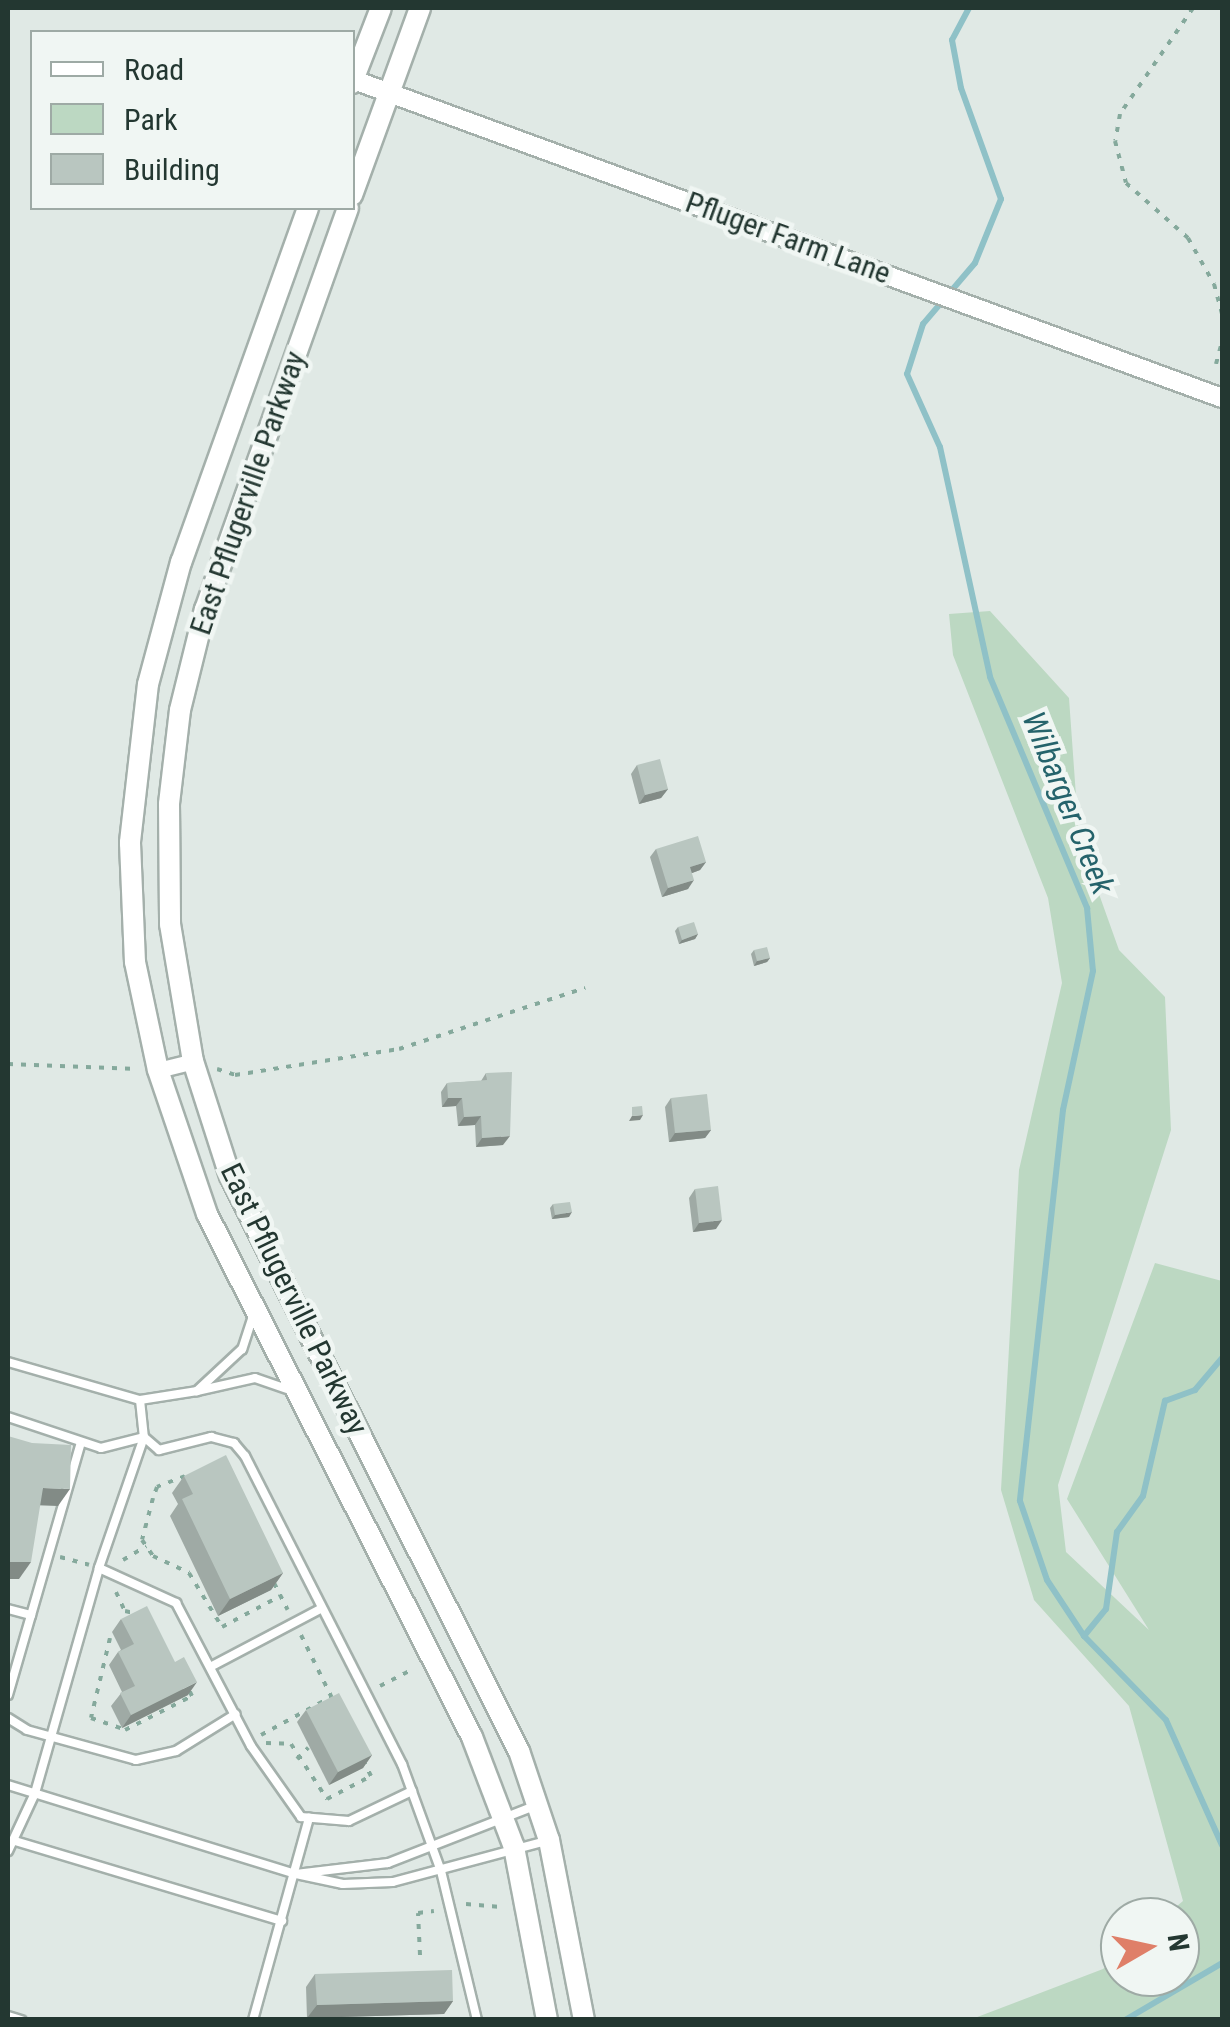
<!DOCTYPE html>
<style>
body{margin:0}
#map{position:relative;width:1230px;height:2027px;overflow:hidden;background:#e0e9e5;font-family:"Roboto Condensed",sans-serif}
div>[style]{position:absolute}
.green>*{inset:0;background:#bcd8c2}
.stream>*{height:6px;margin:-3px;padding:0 3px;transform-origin:3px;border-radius:3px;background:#8fc1c7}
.path>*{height:4px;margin-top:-2px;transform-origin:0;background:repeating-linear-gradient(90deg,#85a99c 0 5px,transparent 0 13px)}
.roads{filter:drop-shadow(2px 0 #a4b0ab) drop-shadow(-2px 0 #a4b0ab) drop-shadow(0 2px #a4b0ab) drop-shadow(0 -2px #a4b0ab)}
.service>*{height:8px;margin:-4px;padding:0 4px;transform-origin:4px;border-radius:4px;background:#fff}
.minor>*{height:15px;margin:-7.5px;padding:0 7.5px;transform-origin:7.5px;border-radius:7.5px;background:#fff}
.tertiary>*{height:18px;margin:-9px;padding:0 9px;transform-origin:9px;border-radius:9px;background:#fff}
.secondary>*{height:20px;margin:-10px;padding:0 10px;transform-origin:10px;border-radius:10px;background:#fff}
.wall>*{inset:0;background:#9faaa5}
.shaded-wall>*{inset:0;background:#828b86}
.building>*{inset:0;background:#b9c6c0}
span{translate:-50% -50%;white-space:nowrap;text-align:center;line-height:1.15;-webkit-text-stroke:9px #f0f6f3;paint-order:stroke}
.street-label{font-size:30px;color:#233731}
.water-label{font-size:32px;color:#25636b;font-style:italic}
.frame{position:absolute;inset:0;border:10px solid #233731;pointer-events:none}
.legend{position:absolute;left:30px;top:30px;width:325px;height:180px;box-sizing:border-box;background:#f0f6f3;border:2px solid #9eaaa5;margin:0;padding:12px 18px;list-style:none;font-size:30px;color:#233731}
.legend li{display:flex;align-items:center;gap:20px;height:50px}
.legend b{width:50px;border:2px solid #9eaaa5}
.north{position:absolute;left:1100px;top:1897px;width:100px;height:100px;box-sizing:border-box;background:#f0f6f3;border:2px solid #9eaaa5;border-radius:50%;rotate:81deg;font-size:28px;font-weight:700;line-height:40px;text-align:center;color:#233731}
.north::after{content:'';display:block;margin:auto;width:35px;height:45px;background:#df7f68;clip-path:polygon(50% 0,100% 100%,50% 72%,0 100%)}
</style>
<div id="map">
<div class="green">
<div style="clip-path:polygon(990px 611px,1069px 698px,1079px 838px,1119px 950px,1165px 997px,1171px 1130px,1058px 1485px,1066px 1552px,1149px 1630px,1067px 1499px,1155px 1263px,1222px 1281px,1222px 2019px,972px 2019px,1103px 1969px,1120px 1954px,1120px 1977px,1180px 1977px,1180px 1917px,1164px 1917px,1183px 1901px,1129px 1706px,1034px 1600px,1001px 1490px,1019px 1170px,1062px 983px,1048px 898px,953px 655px,949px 614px)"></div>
</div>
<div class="stream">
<div style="left:969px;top:8px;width:36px;rotate:118deg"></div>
<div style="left:952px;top:40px;width:49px;rotate:79.4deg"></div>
<div style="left:961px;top:88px;width:118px;rotate:70.2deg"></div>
<div style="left:1001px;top:199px;width:69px;rotate:112.1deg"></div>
<div style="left:975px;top:263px;width:80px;rotate:130.4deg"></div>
<div style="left:923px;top:324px;width:52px;rotate:107.7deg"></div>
<div style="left:907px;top:374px;width:80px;rotate:65.7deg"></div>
<div style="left:940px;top:447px;width:235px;rotate:77.7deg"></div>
<div style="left:990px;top:677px;width:251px;rotate:67.2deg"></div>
<div style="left:1087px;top:908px;width:63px;rotate:84.6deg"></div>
<div style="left:1093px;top:971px;width:142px;rotate:102.2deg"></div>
<div style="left:1063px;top:1110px;width:393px;rotate:96.3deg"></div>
<div style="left:1020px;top:1501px;width:83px;rotate:71.1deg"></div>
<div style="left:1047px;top:1580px;width:67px;rotate:56.5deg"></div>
<div style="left:1084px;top:1636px;width:117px;rotate:45.7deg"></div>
<div style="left:1166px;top:1720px;width:137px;rotate:65.9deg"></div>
<div style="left:1084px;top:1636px;width:35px;rotate:-51deg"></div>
<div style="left:1106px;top:1609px;width:78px;rotate:-81.9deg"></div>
<div style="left:1117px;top:1532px;width:44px;rotate:-54.2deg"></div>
<div style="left:1143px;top:1496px;width:98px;rotate:-77deg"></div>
<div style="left:1165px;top:1401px;width:32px;rotate:-20deg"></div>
<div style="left:1195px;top:1390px;width:42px;rotate:-49.8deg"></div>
<div style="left:1125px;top:2020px;width:113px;rotate:-30.4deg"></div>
</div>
<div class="path">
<div style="left:1193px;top:8px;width:129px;rotate:124.6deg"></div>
<div style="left:1120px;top:114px;width:27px;rotate:100deg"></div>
<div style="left:1115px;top:141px;width:43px;rotate:75.3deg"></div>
<div style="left:1126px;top:183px;width:83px;rotate:41.6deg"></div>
<div style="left:1188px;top:238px;width:53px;rotate:60.5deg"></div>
<div style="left:1214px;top:284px;width:31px;rotate:75deg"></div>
<div style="left:1216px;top:364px;width:23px;rotate:-75deg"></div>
<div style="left:8px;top:1064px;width:130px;rotate:2.2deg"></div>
<div style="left:217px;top:1069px;width:19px;rotate:18deg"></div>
<div style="left:235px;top:1075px;width:166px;rotate:-9deg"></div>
<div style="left:399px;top:1049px;width:196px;rotate:-18.2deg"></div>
<div style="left:185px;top:1476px;width:30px;rotate:159deg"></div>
<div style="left:157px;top:1487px;width:12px;rotate:110deg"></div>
<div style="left:153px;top:1498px;width:43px;rotate:104.7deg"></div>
<div style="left:142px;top:1540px;width:19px;rotate:55deg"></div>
<div style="left:153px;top:1556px;width:40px;rotate:25deg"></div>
<div style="left:189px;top:1573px;width:63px;rotate:58.6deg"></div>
<div style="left:222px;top:1627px;width:66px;rotate:-28.1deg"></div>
<div style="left:60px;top:1557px;width:30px;rotate:15deg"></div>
<div style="left:123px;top:1560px;width:27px;rotate:-31deg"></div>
<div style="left:274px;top:1583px;width:30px;rotate:63deg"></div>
<div style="left:116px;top:1592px;width:21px;rotate:65deg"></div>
<div style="left:125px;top:1611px;width:9px;rotate:13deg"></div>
<div style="left:301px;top:1635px;width:70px;rotate:63.8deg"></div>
<div style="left:110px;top:1638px;width:82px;rotate:103.4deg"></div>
<div style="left:91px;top:1718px;width:36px;rotate:19deg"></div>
<div style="left:125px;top:1730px;width:75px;rotate:-26.9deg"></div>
<div style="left:192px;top:1696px;width:7px;rotate:-117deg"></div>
<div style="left:380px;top:1686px;width:34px;rotate:-27deg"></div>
<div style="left:261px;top:1735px;width:80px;rotate:-28.5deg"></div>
<div style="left:266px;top:1743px;width:25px;rotate:2deg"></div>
<div style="left:291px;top:1744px;width:66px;rotate:56.8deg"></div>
<div style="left:327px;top:1799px;width:50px;rotate:-27.6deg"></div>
<div style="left:371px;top:1776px;width:18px;rotate:-117deg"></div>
<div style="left:297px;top:1759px;width:16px;rotate:-45deg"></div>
<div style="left:466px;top:1904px;width:32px;rotate:5deg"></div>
<div style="left:420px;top:1955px;width:42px;rotate:-92.7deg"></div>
<div style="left:418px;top:1913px;width:16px;rotate:-7deg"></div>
</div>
<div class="roads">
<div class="service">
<div style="left:252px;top:1319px;width:32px;rotate:108deg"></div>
<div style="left:242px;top:1349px;width:62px;rotate:137deg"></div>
<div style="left:197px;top:1391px;width:59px;rotate:-12.6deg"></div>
<div style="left:255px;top:1378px;width:36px;rotate:19deg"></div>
<div style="left:8px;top:1362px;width:137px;rotate:16.1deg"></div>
<div style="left:140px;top:1400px;width:58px;rotate:-9deg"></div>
<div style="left:140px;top:1400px;width:37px;rotate:84deg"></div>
<div style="left:144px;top:1437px;width:20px;rotate:41deg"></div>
<div style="left:159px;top:1450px;width:54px;rotate:-14deg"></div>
<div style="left:211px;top:1437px;width:24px;rotate:15deg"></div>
<div style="left:234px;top:1443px;width:17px;rotate:50deg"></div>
<div style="left:245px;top:1456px;width:346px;rotate:63deg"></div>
<div style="left:402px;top:1764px;width:114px;rotate:70deg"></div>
<div style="left:441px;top:1871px;width:153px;rotate:76.4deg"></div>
<div style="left:8px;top:1417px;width:98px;rotate:18.4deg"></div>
<div style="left:101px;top:1448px;width:44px;rotate:-14.3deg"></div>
<div style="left:144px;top:1437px;width:139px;rotate:109deg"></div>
<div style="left:99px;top:1568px;width:85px;rotate:24.4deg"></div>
<div style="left:176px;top:1603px;width:161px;rotate:62.3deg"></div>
<div style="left:251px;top:1746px;width:87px;rotate:54.8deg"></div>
<div style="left:301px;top:1817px;width:48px;rotate:4.8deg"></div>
<div style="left:349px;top:1821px;width:70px;rotate:-25.5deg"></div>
<div style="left:8px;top:1609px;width:24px;rotate:15deg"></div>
<div style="left:212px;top:1666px;width:124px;rotate:-27.8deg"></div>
<div style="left:8px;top:1695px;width:263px;rotate:-73.9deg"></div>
<div style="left:8px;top:1718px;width:22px;rotate:32deg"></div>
<div style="left:27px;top:1730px;width:113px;rotate:15.4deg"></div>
<div style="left:136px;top:1760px;width:41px;rotate:-12.7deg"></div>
<div style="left:176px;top:1751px;width:70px;rotate:-31.7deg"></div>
<div style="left:8px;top:1785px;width:301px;rotate:17.2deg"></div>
<div style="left:537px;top:1805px;width:160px;rotate:158.7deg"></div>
<div style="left:388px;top:1863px;width:93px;rotate:173.2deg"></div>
<div style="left:296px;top:1874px;width:48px;rotate:12deg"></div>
<div style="left:343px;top:1884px;width:50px;rotate:-2.3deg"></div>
<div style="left:393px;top:1882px;width:158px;rotate:-15deg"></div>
<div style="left:15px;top:1841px;width:279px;rotate:16.7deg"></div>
<div style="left:8px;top:1851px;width:64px;rotate:-65deg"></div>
<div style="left:35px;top:1793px;width:234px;rotate:-74.1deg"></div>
<div style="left:8px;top:2016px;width:14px;rotate:17deg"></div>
<div style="left:253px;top:2020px;width:210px;rotate:-74.5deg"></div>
</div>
<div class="minor">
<div style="left:158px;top:1070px;width:36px;rotate:-14deg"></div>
</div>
<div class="tertiary">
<div style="left:354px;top:80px;width:924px;rotate:20.12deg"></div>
</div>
<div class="secondary">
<div style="left:352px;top:83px;width:80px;rotate:-68.9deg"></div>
<div style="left:352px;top:195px;width:199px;rotate:-70deg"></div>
<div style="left:308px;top:208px;width:376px;rotate:109.7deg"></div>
<div style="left:181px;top:562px;width:126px;rotate:105.1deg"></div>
<div style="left:148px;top:684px;width:160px;rotate:96.5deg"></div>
<div style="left:130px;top:843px;width:119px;rotate:87.6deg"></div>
<div style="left:135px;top:962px;width:110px;rotate:78deg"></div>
<div style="left:158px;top:1070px;width:152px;rotate:71.2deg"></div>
<div style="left:207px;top:1214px;width:586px;rotate:63.13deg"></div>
<div style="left:472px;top:1737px;width:118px;rotate:69.1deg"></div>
<div style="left:514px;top:1847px;width:176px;rotate:79.2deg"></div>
<div style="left:348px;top:208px;width:426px;rotate:109.6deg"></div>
<div style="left:205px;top:609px;width:104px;rotate:103.9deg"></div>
<div style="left:180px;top:710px;width:95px;rotate:96.7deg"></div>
<div style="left:169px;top:804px;width:120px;rotate:89.5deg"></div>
<div style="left:170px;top:924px;width:139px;rotate:80.5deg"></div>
<div style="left:193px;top:1061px;width:121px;rotate:72.2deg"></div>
<div style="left:230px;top:1176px;width:644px;rotate:63.32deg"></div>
<div style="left:519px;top:1751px;width:94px;rotate:71.4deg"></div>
<div style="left:549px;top:1840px;width:183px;rotate:79deg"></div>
</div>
</div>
<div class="wall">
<div style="clip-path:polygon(637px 765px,668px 789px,661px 798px,639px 804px,631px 774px)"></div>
<div style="clip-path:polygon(656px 849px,706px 862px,700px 870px,692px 873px,688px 889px,662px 897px,650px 857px)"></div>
<div style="clip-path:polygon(678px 927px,698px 934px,695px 939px,679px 944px,675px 931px)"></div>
<div style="clip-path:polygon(754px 950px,770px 958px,767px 962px,754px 966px,751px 954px)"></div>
<div style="clip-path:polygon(486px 1073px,503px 1145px,476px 1147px,475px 1125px,458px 1126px,456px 1106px,442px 1107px,441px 1092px,447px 1083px,481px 1081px)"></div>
<div style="clip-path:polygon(671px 1098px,711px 1130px,705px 1138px,669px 1142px,665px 1107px)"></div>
<div style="clip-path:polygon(695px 1189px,716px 1229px,693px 1232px,689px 1198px)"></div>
<div style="clip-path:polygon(553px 1204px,569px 1217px,552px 1219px,550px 1208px)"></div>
<div style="clip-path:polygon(184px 1476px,283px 1573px,271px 1590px,218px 1616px,170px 1516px,178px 1504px,172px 1493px)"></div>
<div style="clip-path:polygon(121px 1619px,188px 1695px,122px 1728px,111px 1706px,122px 1692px,109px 1665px,118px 1652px,121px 1650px,112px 1632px)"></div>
<div style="clip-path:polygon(306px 1710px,372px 1755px,363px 1768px,329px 1785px,297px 1722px)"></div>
<div style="clip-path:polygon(315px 1974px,453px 2001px,444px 2014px,307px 2018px,306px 1987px)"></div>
</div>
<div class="shaded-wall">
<div style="clip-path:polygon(668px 789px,661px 798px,639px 804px,645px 795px)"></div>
<div style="clip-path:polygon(706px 862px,700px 870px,684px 876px,690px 867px)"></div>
<div style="clip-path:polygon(694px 880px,688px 889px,662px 897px,668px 888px)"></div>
<div style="clip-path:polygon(698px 934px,695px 939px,679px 944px,682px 940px)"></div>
<div style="clip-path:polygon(770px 958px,767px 962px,754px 966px,757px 961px)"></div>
<div style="clip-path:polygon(448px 1098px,462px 1098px,456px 1106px,442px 1107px)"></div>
<div style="clip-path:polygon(643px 1115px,640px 1120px,629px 1121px,632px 1116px)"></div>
<div style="clip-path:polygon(481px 1116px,475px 1125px,458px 1126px,464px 1117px)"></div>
<div style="clip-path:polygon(711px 1130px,705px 1138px,669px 1142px,675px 1133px)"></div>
<div style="clip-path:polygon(510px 1136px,503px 1145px,476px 1147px,482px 1138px)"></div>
<div style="clip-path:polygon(572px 1212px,569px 1217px,552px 1219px,555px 1215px)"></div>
<div style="clip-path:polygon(722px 1220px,716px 1229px,693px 1232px,699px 1223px)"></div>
<div style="clip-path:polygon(43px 1488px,70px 1489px,58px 1506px,31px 1505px)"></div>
<div style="clip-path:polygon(8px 1562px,31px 1562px,19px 1579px,8px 1579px)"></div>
<div style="clip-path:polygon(283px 1573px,271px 1590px,218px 1616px,230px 1599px)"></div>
<div style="clip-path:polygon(197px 1682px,188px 1695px,122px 1728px,131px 1715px)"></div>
<div style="clip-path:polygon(372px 1755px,363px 1768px,329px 1785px,338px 1772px)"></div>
<div style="clip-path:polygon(453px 2001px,444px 2014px,307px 2018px,317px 2005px)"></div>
</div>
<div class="building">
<div style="clip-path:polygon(660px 759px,668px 789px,645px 795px,637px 765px)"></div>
<div style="clip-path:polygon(698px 836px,706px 862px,690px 867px,694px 880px,668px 888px,656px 849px)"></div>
<div style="clip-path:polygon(694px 922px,698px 934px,682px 940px,678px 927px)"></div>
<div style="clip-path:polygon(767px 947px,770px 958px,757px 961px,754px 950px)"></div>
<div style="clip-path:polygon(512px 1072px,510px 1136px,482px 1138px,481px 1116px,464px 1117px,462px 1098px,448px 1098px,447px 1083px,487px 1080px,486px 1073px)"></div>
<div style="clip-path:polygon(707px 1094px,711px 1130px,675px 1133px,671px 1098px)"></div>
<div style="clip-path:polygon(642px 1106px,643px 1115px,632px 1116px,632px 1107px)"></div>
<div style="clip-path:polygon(718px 1186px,722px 1220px,699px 1223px,695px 1189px)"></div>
<div style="clip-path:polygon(570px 1202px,572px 1212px,555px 1215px,553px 1204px)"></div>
<div style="clip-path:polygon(8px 1436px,32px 1443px,71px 1445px,70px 1489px,43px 1488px,31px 1562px,8px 1562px)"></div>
<div style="clip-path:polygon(226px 1455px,283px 1573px,230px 1599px,182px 1499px,193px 1494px,184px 1476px)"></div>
<div style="clip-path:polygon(147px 1606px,175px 1662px,184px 1657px,197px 1682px,131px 1715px,120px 1693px,135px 1686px,118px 1652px,134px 1644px,121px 1619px)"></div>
<div style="clip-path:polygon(339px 1693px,372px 1755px,338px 1772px,306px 1710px)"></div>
<div style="clip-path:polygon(452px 1970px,453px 2001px,317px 2005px,315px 1974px)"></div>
</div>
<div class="street-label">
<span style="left:788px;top:238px;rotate:20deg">Pfluger Farm Lane</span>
<span style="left:248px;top:493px;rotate:-71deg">East Pflugerville Parkway</span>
<span style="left:294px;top:1299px;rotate:64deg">East Pflugerville Parkway</span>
</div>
<div class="water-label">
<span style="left:1068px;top:803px;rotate:68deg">Wilbarger Creek</span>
</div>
<div class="frame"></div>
<ul class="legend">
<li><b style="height:12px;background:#fff"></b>Road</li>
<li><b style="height:28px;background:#bcd8c2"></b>Park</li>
<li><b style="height:28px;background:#b9c6c0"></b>Building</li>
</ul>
<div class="north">N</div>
</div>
